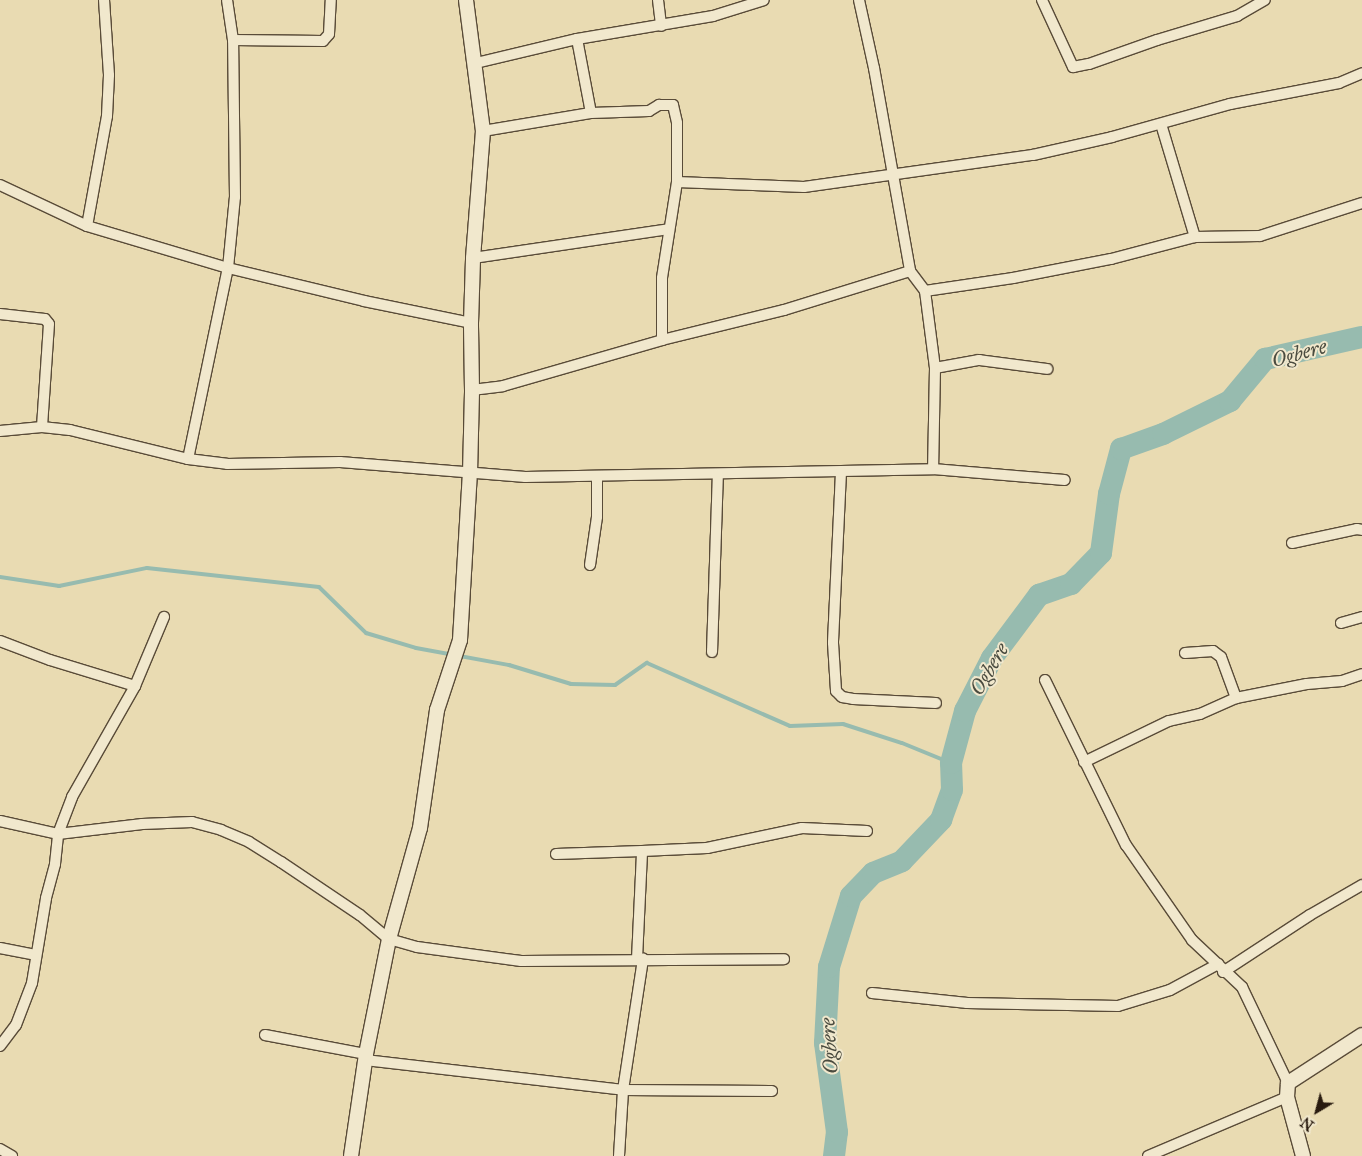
<!DOCTYPE html>
<style>
body{margin:0}
#map{position:relative;width:1362px;height:1156px;overflow:hidden;background:#e9dbb2;font-family:"IM FELL Great Primer",serif}
div>[style]{position:absolute}
.stream>*{height:4px;margin:-2px;padding:0 2px;transform-origin:2px;border-radius:2px;background:#97bbaf}
.river>*{height:22px;margin:-11px;padding:0 11px;transform-origin:11px;border-radius:11px;background:#97bbaf}
.roads{filter:drop-shadow(1px 0 #594b38) drop-shadow(-1px 0 #594b38) drop-shadow(0 1px #594b38) drop-shadow(0 -1px #594b38)}
.street>*{height:10px;margin:-5px;padding:0 5px;transform-origin:5px;border-radius:5px;background:#f1e8cd}
.secondary>*{height:14px;margin:-7px;padding:0 7px;transform-origin:7px;border-radius:7px;background:#f1e8cd}
span{translate:-50% -50%;white-space:nowrap;text-align:center;line-height:1.15;-webkit-text-stroke:4px #f1e8cd;paint-order:stroke}
.water-label{font-size:21px;color:#4a4b3f;font-style:italic}
.north{position:absolute;left:1292px;top:1086px;width:50px;height:50px;-webkit-text-stroke:4px #f1e8cd;paint-order:stroke;rotate:217deg;font-size:14px;font-weight:700;line-height:20px;text-align:center;color:#291b0f}
.north::after{content:'';display:block;margin:auto;width:18px;height:22px;background:#291b0f;clip-path:polygon(50% 0,100% 100%,50% 72%,0 100%)}
</style>
<div id="map">
<div class="stream">
<div style="left:0;top:577px;width:60px;rotate:8.7deg"></div>
<div style="left:59px;top:586px;width:90px;rotate:-11.6deg"></div>
<div style="left:147px;top:568px;width:173px;rotate:6.3deg"></div>
<div style="left:319px;top:587px;width:66px;rotate:44.4deg"></div>
<div style="left:366px;top:633px;width:52px;rotate:16.7deg"></div>
<div style="left:416px;top:648px;width:95px;rotate:10.4deg"></div>
<div style="left:509px;top:665px;width:65px;rotate:17deg"></div>
<div style="left:571px;top:684px;width:44px;rotate:1.3deg"></div>
<div style="left:615px;top:685px;width:39px;rotate:-35deg"></div>
<div style="left:647px;top:663px;width:156px;rotate:23.8deg"></div>
<div style="left:790px;top:726px;width:53px;rotate:-2.2deg"></div>
<div style="left:843px;top:724px;width:62px;rotate:17.9deg"></div>
<div style="left:902px;top:743px;width:53px;rotate:22.2deg"></div>
</div>
<div class="river">
<div style="left:834px;top:1156px;width:24px;rotate:-83deg"></div>
<div style="left:837px;top:1132px;width:90px;rotate:-97.7deg"></div>
<div style="left:825px;top:1043px;width:76px;rotate:-87deg"></div>
<div style="left:829px;top:967px;width:74px;rotate:-72.8deg"></div>
<div style="left:851px;top:896px;width:32px;rotate:-46deg"></div>
<div style="left:873px;top:873px;width:31px;rotate:-22deg"></div>
<div style="left:902px;top:861px;width:57px;rotate:-46.4deg"></div>
<div style="left:941px;top:820px;width:32px;rotate:-70deg"></div>
<div style="left:952px;top:790px;width:27px;rotate:-92deg"></div>
<div style="left:951px;top:763px;width:54px;rotate:-74.9deg"></div>
<div style="left:965px;top:711px;width:59px;rotate:-63deg"></div>
<div style="left:992px;top:658px;width:79px;rotate:-53.3deg"></div>
<div style="left:1039px;top:595px;width:34px;rotate:-19deg"></div>
<div style="left:1071px;top:584px;width:43px;rotate:-45.9deg"></div>
<div style="left:1101px;top:553px;width:60px;rotate:-82.3deg"></div>
<div style="left:1109px;top:494px;width:47px;rotate:-75.1deg"></div>
<div style="left:1121px;top:449px;width:45px;rotate:-19.7deg"></div>
<div style="left:1163px;top:434px;width:75px;rotate:-26.2deg"></div>
<div style="left:1230px;top:401px;width:55px;rotate:-50.2deg"></div>
<div style="left:1265px;top:359px;width:99px;rotate:-12.8deg"></div>
</div>
<div class="roads">
<div class="street">
<div style="left:658px;top:0;width:26px;rotate:83deg"></div>
<div style="left:859px;top:0;width:70px;rotate:77.6deg"></div>
<div style="left:874px;top:68px;width:206px;rotate:79.9deg"></div>
<div style="left:910px;top:271px;width:25px;rotate:53deg"></div>
<div style="left:925px;top:291px;width:89px;rotate:-8.4deg"></div>
<div style="left:1013px;top:278px;width:100px;rotate:-11deg"></div>
<div style="left:1111px;top:259px;width:87px;rotate:-14.7deg"></div>
<div style="left:1195px;top:237px;width:65px;rotate:-0.9deg"></div>
<div style="left:1260px;top:236px;width:107px;rotate:-17.9deg"></div>
<div style="left:1042px;top:0;width:74px;rotate:65.2deg"></div>
<div style="left:1073px;top:67px;width:16px;rotate:-11deg"></div>
<div style="left:1089px;top:64px;width:72px;rotate:-19.4deg"></div>
<div style="left:1157px;top:40px;width:84px;rotate:-16.7deg"></div>
<div style="left:1237px;top:16px;width:32px;rotate:-30deg"></div>
<div style="left:577px;top:39px;width:75px;rotate:79.3deg"></div>
<div style="left:233px;top:40px;width:90px;rotate:0.6deg"></div>
<div style="left:323px;top:41px;width:9px;rotate:-49deg"></div>
<div style="left:329px;top:34px;width:34px;rotate:-87deg"></div>
<div style="left:476px;top:63px;width:104px;rotate:-13.4deg"></div>
<div style="left:577px;top:39px;width:138px;rotate:-9.6deg"></div>
<div style="left:713px;top:16px;width:53px;rotate:-17.4deg"></div>
<div style="left:1161px;top:124px;width:118px;rotate:73.3deg"></div>
<div style="left:483px;top:131px;width:109px;rotate:-9.5deg"></div>
<div style="left:591px;top:113px;width:58px;rotate:-2deg"></div>
<div style="left:649px;top:111px;width:12px;rotate:-31deg"></div>
<div style="left:659px;top:105px;width:14px"></div>
<div style="left:673px;top:105px;width:18px;rotate:77deg"></div>
<div style="left:677px;top:123px;width:59px;rotate:90deg"></div>
<div style="left:677px;top:182px;width:97px;rotate:98.9deg"></div>
<div style="left:662px;top:278px;width:62px;rotate:90deg"></div>
<div style="left:677px;top:182px;width:127px;rotate:2.3deg"></div>
<div style="left:804px;top:187px;width:231px;rotate:-8deg"></div>
<div style="left:1033px;top:155px;width:81px;rotate:-12.8deg"></div>
<div style="left:1112px;top:137px;width:123px;rotate:-15.6deg"></div>
<div style="left:1230px;top:104px;width:111px;rotate:-10.9deg"></div>
<div style="left:1339px;top:83px;width:25px;rotate:-23deg"></div>
<div style="left:0;top:185px;width:96px;rotate:25.2deg"></div>
<div style="left:87px;top:226px;width:147px;rotate:16.6deg"></div>
<div style="left:228px;top:268px;width:140px;rotate:13.6deg"></div>
<div style="left:364px;top:301px;width:109px;rotate:11.6deg"></div>
<div style="left:87px;top:226px;width:112px;rotate:-79.7deg"></div>
<div style="left:107px;top:116px;width:41px;rotate:-87.2deg"></div>
<div style="left:109px;top:75px;width:75px;rotate:-93.8deg"></div>
<div style="left:473px;top:258px;width:198px;rotate:-8.4deg"></div>
<div style="left:925px;top:291px;width:78px;rotate:82.6deg"></div>
<div style="left:935px;top:368px;width:101px;rotate:91.1deg"></div>
<div style="left:0;top:314px;width:45px;rotate:6.3deg"></div>
<div style="left:45px;top:319px;width:6px;rotate:51deg"></div>
<div style="left:49px;top:324px;width:103px;rotate:93.9deg"></div>
<div style="left:935px;top:368px;width:45px;rotate:-10.3deg"></div>
<div style="left:979px;top:360px;width:69px;rotate:7.5deg"></div>
<div style="left:472px;top:390px;width:31px;rotate:-7deg"></div>
<div style="left:503px;top:386px;width:166px;rotate:-16.1deg"></div>
<div style="left:662px;top:340px;width:126px;rotate:-13.8deg"></div>
<div style="left:784px;top:310px;width:132px;rotate:-17.2deg"></div>
<div style="left:0;top:431px;width:42px;rotate:-5.4deg"></div>
<div style="left:42px;top:427px;width:28px;rotate:6deg"></div>
<div style="left:70px;top:430px;width:122px;rotate:13.8deg"></div>
<div style="left:188px;top:459px;width:39px;rotate:7deg"></div>
<div style="left:227px;top:464px;width:113px;rotate:-1deg"></div>
<div style="left:340px;top:462px;width:186px;rotate:4.6deg"></div>
<div style="left:525px;top:477px;width:408px;rotate:-1.1deg"></div>
<div style="left:933px;top:469px;width:132px;rotate:4.8deg"></div>
<div style="left:188px;top:459px;width:195px;rotate:-78.2deg"></div>
<div style="left:228px;top:268px;width:71px;rotate:-84.4deg"></div>
<div style="left:235px;top:197px;width:157px;rotate:-90.7deg"></div>
<div style="left:233px;top:40px;width:40px;rotate:-98.5deg"></div>
<div style="left:841px;top:472px;width:171px;rotate:92.7deg"></div>
<div style="left:833px;top:643px;width:48px;rotate:86.4deg"></div>
<div style="left:836px;top:691px;width:8px;rotate:45deg"></div>
<div style="left:842px;top:697px;width:11px;rotate:10deg"></div>
<div style="left:853px;top:699px;width:83px;rotate:2.8deg"></div>
<div style="left:1292px;top:543px;width:66px;rotate:-12.2deg"></div>
<div style="left:1357px;top:529px;width:5px;rotate:11deg"></div>
<div style="left:590px;top:565px;width:49px;rotate:-81.7deg"></div>
<div style="left:597px;top:517px;width:40px;rotate:-90deg"></div>
<div style="left:1341px;top:623px;width:22px;rotate:-16deg"></div>
<div style="left:0;top:641px;width:53px;rotate:20.8deg"></div>
<div style="left:50px;top:660px;width:89px;rotate:17deg"></div>
<div style="left:712px;top:652px;width:178px;rotate:-88.1deg"></div>
<div style="left:1185px;top:653px;width:28px;rotate:-4deg"></div>
<div style="left:1213px;top:651px;width:10px;rotate:37deg"></div>
<div style="left:1221px;top:657px;width:44px;rotate:69.9deg"></div>
<div style="left:1045px;top:680px;width:184px;rotate:63.9deg"></div>
<div style="left:1126px;top:845px;width:116px;rotate:55.2deg"></div>
<div style="left:1192px;top:940px;width:69px;rotate:43.2deg"></div>
<div style="left:1242px;top:987px;width:106px;rotate:64.4deg"></div>
<div style="left:1084px;top:762px;width:94px;rotate:-25.8deg"></div>
<div style="left:1169px;top:721px;width:32px;rotate:-13deg"></div>
<div style="left:1200px;top:714px;width:39px;rotate:-24deg"></div>
<div style="left:1236px;top:698px;width:72px;rotate:-11.2deg"></div>
<div style="left:1307px;top:684px;width:35px;rotate:-5deg"></div>
<div style="left:1342px;top:681px;width:21px;rotate:-19deg"></div>
<div style="left:0;top:821px;width:59px;rotate:12.6deg"></div>
<div style="left:58px;top:834px;width:85px;rotate:-6.8deg"></div>
<div style="left:142px;top:824px;width:50px;rotate:-2.3deg"></div>
<div style="left:192px;top:822px;width:30px;rotate:15deg"></div>
<div style="left:221px;top:830px;width:30px;rotate:23deg"></div>
<div style="left:249px;top:842px;width:38px;rotate:32deg"></div>
<div style="left:281px;top:862px;width:95px;rotate:33.9deg"></div>
<div style="left:360px;top:915px;width:38px;rotate:40deg"></div>
<div style="left:389px;top:939px;width:29px;rotate:16deg"></div>
<div style="left:417px;top:947px;width:105px;rotate:7.7deg"></div>
<div style="left:521px;top:961px;width:263px;rotate:-0.4deg"></div>
<div style="left:556px;top:854px;width:86px;rotate:-2deg"></div>
<div style="left:0;top:948px;width:36px;rotate:11deg"></div>
<div style="left:637px;top:959px;width:108px;rotate:-87.3deg"></div>
<div style="left:642px;top:851px;width:65px;rotate:-2.6deg"></div>
<div style="left:707px;top:848px;width:97px;rotate:-11.9deg"></div>
<div style="left:802px;top:828px;width:65px;rotate:2.6deg"></div>
<div style="left:1223px;top:972px;width:104px;rotate:-33.2deg"></div>
<div style="left:1310px;top:915px;width:60px;rotate:-30deg"></div>
<div style="left:872px;top:993px;width:96px;rotate:6deg"></div>
<div style="left:967px;top:1003px;width:151px;rotate:1.1deg"></div>
<div style="left:1118px;top:1006px;width:54px;rotate:-17.1deg"></div>
<div style="left:1170px;top:990px;width:55px;rotate:-28.4deg"></div>
<div style="left:265px;top:1035px;width:103px;rotate:10.7deg"></div>
<div style="left:0;top:1046px;width:26px;rotate:-53deg"></div>
<div style="left:16px;top:1025px;width:45px;rotate:-69.1deg"></div>
<div style="left:32px;top:983px;width:86px;rotate:-80.6deg"></div>
<div style="left:46px;top:898px;width:35px;rotate:-75deg"></div>
<div style="left:55px;top:864px;width:30px;rotate:-84deg"></div>
<div style="left:58px;top:834px;width:40px;rotate:-69deg"></div>
<div style="left:72px;top:797px;width:128px;rotate:-60.4deg"></div>
<div style="left:135px;top:686px;width:75px;rotate:-67.2deg"></div>
<div style="left:365px;top:1060px;width:260px;rotate:6.6deg"></div>
<div style="left:623px;top:1090px;width:149px;rotate:0.4deg"></div>
<div style="left:0;top:1149px;width:14px;rotate:30deg"></div>
<div style="left:619px;top:1156px;width:66px;rotate:-86.5deg"></div>
<div style="left:623px;top:1090px;width:133px;rotate:-81.3deg"></div>
<div style="left:1148px;top:1156px;width:151px;rotate:-23deg"></div>
</div>
<div class="secondary">
<div style="left:351px;top:1156px;width:103px;rotate:-81.6deg"></div>
<div style="left:366px;top:1054px;width:117px;rotate:-78.7deg"></div>
<div style="left:389px;top:939px;width:115px;rotate:-74.4deg"></div>
<div style="left:420px;top:828px;width:119px;rotate:-81.8deg"></div>
<div style="left:437px;top:710px;width:74px;rotate:-71.8deg"></div>
<div style="left:460px;top:640px;width:166px;rotate:-86.6deg"></div>
<div style="left:470px;top:474px;width:84px;rotate:-88.6deg"></div>
<div style="left:472px;top:390px;width:67px;rotate:-90.9deg"></div>
<div style="left:471px;top:323px;width:65px;rotate:-88.2deg"></div>
<div style="left:473px;top:258px;width:127px;rotate:-85.5deg"></div>
<div style="left:483px;top:131px;width:132px;rotate:-97.4deg"></div>
<div style="left:1303px;top:1156px;width:61px;rotate:-105.2deg"></div>
<div style="left:1287px;top:1097px;width:14px;rotate:-86deg"></div>
<div style="left:1288px;top:1083px;width:88px;rotate:-33deg"></div>
</div>
</div>
<div class="water-label">
<span style="left:1299px;top:353px;rotate:-15deg">Ogbere</span>
<span style="left:989px;top:669px;rotate:-59deg">Ogbere</span>
<span style="left:829px;top:1046px;rotate:-93deg">Ogbere</span>
</div>
<div class="north">N</div>
</div>
